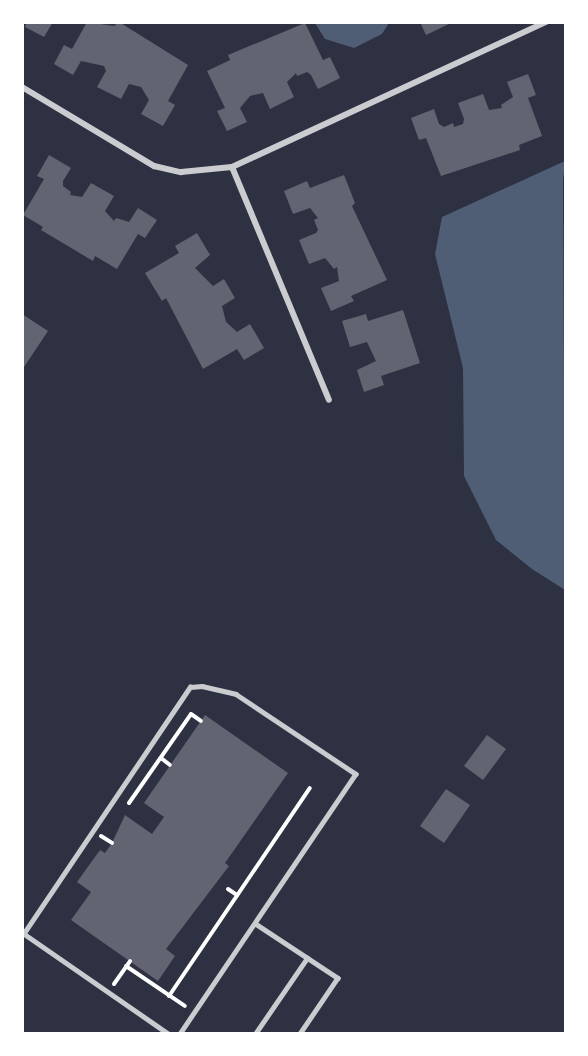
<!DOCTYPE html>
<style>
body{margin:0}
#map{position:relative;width:588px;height:1056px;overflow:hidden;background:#2d3142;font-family:Roboto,sans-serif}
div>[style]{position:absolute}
.water>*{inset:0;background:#4f5d75}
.building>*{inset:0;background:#626471}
.path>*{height:4px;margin:-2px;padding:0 2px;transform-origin:2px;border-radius:2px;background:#fff}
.service>*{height:4.5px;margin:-2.25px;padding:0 2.25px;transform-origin:2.25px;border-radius:2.25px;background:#caccd0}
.minor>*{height:6px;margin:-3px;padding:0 3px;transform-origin:3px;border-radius:3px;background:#caccd0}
span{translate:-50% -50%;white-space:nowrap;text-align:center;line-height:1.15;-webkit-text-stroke:6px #fff;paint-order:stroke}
.frame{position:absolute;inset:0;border:24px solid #fff;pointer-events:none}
</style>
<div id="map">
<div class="water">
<div style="clip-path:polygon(315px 23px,389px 23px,382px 34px,354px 48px,325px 39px)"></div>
<div style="clip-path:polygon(565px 161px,563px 181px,565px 590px,532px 569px,496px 540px,464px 476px,463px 368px,435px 254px,442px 217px)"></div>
</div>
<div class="building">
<div style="clip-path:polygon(27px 22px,53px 22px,44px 37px,25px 27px)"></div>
<div style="clip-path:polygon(87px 22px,114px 26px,119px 22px,188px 65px,168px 101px,175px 105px,163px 126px,141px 114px,149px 100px,141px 87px,129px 84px,121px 99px,97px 87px,106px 71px,104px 66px,81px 61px,73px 75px,54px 64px,64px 45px,72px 49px)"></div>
<div style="clip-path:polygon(420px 22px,453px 22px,426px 35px)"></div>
<div style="clip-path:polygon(305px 23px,323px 60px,330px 57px,340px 78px,318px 89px,311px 75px,307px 72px,297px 76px,296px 73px,287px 82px,294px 97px,270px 109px,263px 93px,250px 96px,240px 108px,247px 122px,227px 131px,217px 111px,225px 108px,207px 71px,230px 60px,228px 55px)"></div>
<div style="clip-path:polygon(528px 74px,536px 95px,528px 98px,542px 136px,519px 145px,520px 150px,441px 176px,426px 138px,419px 140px,411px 118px,434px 109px,439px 124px,444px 127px,453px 123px,454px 127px,463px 124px,464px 119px,458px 103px,483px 94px,489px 110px,502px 108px,501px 105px,513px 97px,507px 82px)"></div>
<div style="clip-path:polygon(49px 155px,71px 168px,63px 181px,63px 186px,71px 192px,70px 195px,82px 197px,91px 183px,114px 196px,105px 211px,114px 221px,116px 218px,129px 222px,138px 208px,157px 220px,145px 238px,138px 234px,117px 269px,95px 256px,93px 261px,41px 230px,43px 227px,23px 215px,44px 179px,37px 176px)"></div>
<div style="clip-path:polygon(344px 175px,355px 203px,352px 206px,387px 280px,351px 296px,354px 301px,331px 311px,321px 288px,339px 281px,337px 267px,334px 269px,325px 258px,309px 264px,299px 240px,316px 233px,318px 230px,314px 220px,318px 218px,310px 208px,293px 214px,284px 191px,307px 181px,310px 188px)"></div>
<div style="clip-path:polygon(197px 233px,210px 255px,195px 268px,213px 286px,224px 279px,235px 298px,222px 306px,226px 322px,237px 332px,250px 324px,264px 348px,244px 360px,237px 349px,203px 369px,166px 298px,162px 301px,145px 273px,179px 253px,175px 246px)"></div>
<div style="clip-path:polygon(403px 310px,420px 363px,381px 376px,384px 385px,364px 392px,357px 370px,376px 361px,367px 342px,350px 347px,342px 321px,366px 314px,368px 321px)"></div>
<div style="clip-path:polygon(22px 314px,48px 331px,22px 370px)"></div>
<div style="clip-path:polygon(205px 715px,288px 773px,225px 863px,229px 866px,166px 949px,175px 956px,158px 981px,71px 920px,91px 892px,77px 882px,100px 850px,105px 853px,112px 843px,125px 815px,152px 834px,164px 817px,144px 803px)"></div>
<div style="clip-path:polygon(487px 735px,506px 749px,483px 780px,464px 766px)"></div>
<div style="clip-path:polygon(446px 789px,470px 805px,444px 843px,420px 826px)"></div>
</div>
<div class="path">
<div style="left:161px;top:758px;width:11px;rotate:38deg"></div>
<div style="left:129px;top:803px;width:108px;rotate:-55.1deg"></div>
<div style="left:191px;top:714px;width:12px;rotate:35deg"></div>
<div style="left:101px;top:836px;width:13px;rotate:32deg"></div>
<div style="left:228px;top:889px;width:11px;rotate:34deg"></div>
<div style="left:126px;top:966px;width:71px;rotate:34.1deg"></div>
<div style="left:114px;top:984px;width:28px;rotate:-55deg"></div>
<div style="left:169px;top:996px;width:251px;rotate:-55.9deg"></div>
</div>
<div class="service">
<div style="left:256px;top:924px;width:98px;rotate:33.4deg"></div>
<div style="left:338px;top:978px;width:68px;rotate:124.2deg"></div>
<div style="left:23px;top:933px;width:178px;rotate:34.7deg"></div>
<div style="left:24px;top:933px;width:297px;rotate:-56deg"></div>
<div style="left:190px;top:687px;width:12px;rotate:-5deg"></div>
<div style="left:202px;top:686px;width:35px;rotate:13deg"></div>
<div style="left:236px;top:694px;width:144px;rotate:33.7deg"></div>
<div style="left:356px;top:774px;width:314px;rotate:124.1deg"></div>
<div style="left:255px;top:1034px;width:92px;rotate:-55.6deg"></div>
</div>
<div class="minor">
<div style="left:22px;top:87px;width:154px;rotate:30.9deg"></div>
<div style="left:154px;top:166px;width:28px;rotate:13deg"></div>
<div style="left:181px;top:172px;width:51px;rotate:-5.6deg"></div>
<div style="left:232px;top:167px;width:346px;rotate:-24.8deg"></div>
<div style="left:232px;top:167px;width:252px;rotate:67.4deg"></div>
</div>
<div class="frame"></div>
</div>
